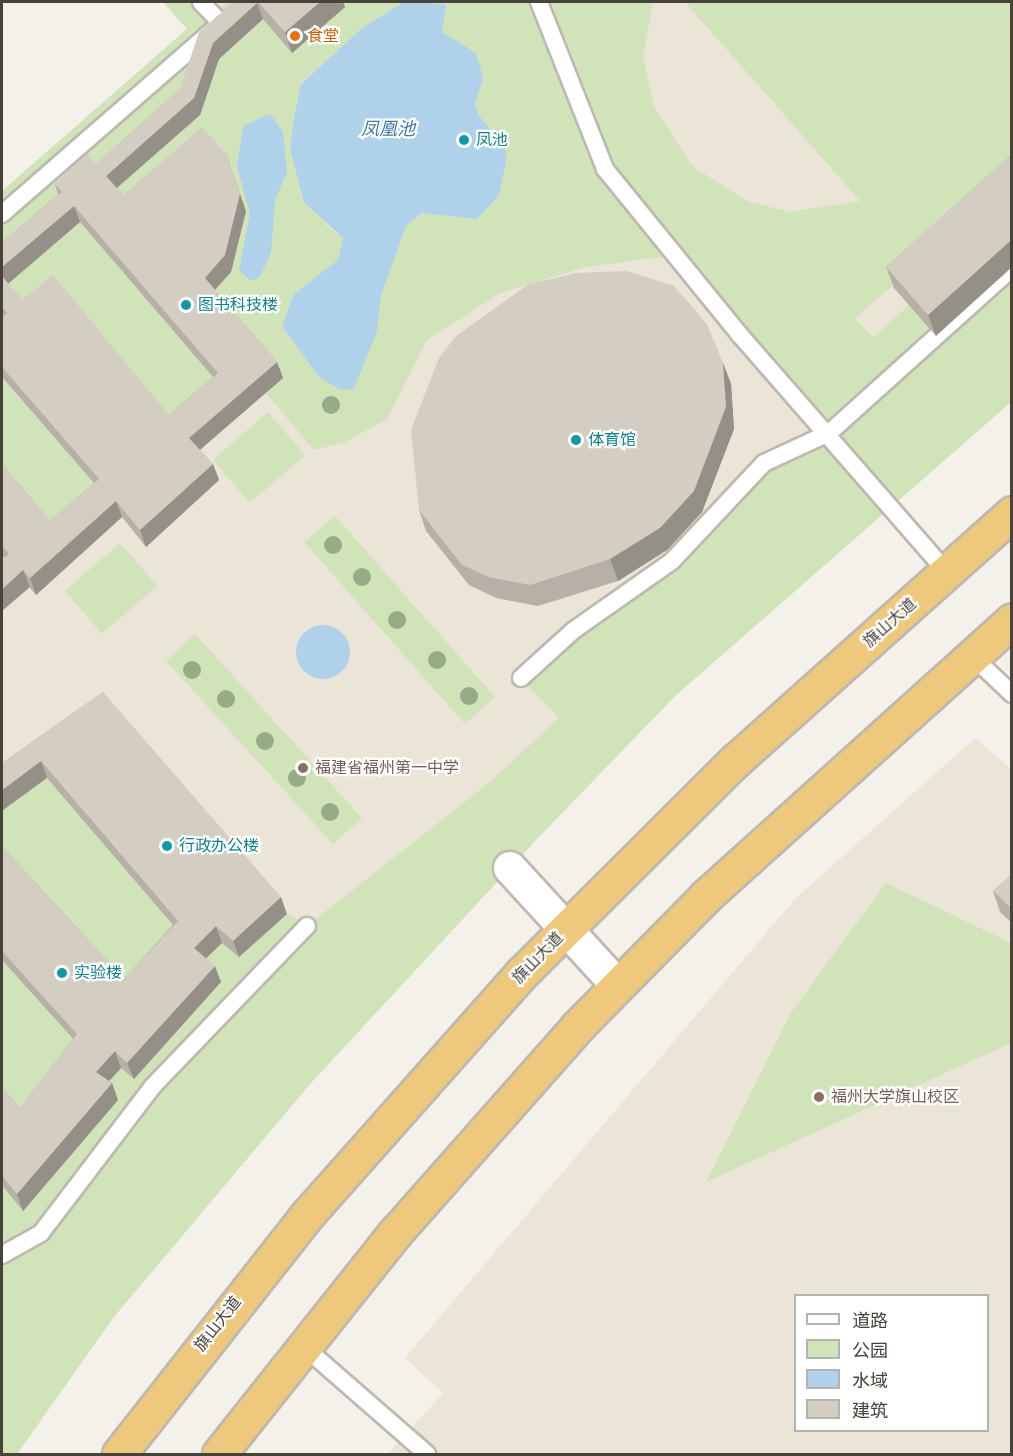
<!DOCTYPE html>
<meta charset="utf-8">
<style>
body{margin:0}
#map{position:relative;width:1013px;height:1456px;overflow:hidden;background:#f4f1eb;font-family:Rubik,"Noto Sans SC",sans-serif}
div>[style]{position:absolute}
.education>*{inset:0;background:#ebe5d7}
.green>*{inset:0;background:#d0e3b9}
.water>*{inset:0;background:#afd1e9}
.round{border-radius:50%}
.roads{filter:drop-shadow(2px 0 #beb9af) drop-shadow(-2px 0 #beb9af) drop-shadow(0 2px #beb9af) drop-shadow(0 -2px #beb9af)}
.lane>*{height:16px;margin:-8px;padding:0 8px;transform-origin:8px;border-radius:8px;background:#fff}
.street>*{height:32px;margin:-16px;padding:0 16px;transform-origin:16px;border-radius:16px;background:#fff}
.highway>*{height:33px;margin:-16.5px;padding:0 16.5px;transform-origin:16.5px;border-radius:16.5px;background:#eec87c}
.trees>*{width:18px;height:18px;margin:-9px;border-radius:50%;background:#97ac86}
.wall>*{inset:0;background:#b6b0a7}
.shaded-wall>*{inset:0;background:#949088}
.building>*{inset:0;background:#d4cdc2}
.dots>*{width:16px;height:16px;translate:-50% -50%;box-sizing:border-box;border:3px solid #fff;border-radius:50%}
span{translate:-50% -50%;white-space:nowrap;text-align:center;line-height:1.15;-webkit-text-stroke:4.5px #fff;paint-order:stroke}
.food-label{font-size:16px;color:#c56008}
.left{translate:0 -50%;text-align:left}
.culture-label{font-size:16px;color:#0d838f}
.street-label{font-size:16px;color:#47423a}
.education-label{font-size:16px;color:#785e54}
.water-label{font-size:18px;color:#3e7ba8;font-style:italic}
.frame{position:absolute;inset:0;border:3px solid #47423a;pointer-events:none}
.legend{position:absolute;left:794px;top:1294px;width:195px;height:138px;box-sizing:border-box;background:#fff;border:2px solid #b5b3b0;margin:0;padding:8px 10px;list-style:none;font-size:18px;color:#47423a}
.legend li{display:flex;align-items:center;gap:12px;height:30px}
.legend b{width:30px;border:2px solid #b5b3b0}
</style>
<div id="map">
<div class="education">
<div style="clip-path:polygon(163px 2px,1011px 2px,1011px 402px,675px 696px,536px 840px,310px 1084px,113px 1318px,17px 1454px,2px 1454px,2px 191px,187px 29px)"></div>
<div style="clip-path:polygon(evenodd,975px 738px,1011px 769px,1011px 1454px,388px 1454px,443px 1393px,405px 1358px,795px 899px,975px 738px,796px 1296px,988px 1296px,988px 1430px,796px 1430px,796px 1296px)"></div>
</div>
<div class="green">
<div style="clip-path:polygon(163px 2px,201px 2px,213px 15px,227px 2px,248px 2px,186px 106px,2px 264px,2px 191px,187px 29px)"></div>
<div style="clip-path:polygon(340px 2px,404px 2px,362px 28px,301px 83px,290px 149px,326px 225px,343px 238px,338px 260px,294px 294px,303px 354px,319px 377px,377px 332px,381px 296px,406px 226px,422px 213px,477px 219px,499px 195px,507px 158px,479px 116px,442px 32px,445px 2px,653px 2px,643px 57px,654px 106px,692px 166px,747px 201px,790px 212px,860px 201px,685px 2px,1011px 2px,1011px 183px,855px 318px,873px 338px,909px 305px,1011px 268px,1011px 402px,675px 696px,536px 840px,310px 1084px,113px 1318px,17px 1454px,2px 1454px,2px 1185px,23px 1210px,117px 1100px,102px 1089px,121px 1068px,134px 1079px,221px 983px,204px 960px,222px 943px,239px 957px,287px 914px,307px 926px,490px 782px,559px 718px,521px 678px,672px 561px,764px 463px,829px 432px,675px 255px,586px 267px,500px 293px,427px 340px,387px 419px,345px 442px,314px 450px,265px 392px,211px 294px,231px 272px,246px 211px,232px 171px,129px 212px,112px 192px,200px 115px,219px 59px,263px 19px)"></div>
<div style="clip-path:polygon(80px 222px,224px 390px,175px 432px,28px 317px,3px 288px)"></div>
<div style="clip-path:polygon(2px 377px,105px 495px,56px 538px,2px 473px)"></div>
<div style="clip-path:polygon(268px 412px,305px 455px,250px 503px,213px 460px)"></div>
<div style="clip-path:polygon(335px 516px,495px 697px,465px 724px,304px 542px)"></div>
<div style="clip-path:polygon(120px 543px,157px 586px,102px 634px,65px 591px)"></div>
<div style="clip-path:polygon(195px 634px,362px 818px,333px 844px,166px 661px)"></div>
<div style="clip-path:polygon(47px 778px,184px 937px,131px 995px,2px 856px,2px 811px)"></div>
<div style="clip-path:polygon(886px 883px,1011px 943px,1011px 1043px,706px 1182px,790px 1014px)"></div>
<div style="clip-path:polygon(2px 960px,83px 1051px,26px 1125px,2px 1097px)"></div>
</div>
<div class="water">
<div style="clip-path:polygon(404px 2px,446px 4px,442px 32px,476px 53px,483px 78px,475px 104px,479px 116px,503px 144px,507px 158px,499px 195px,477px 219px,422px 213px,406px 226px,381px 296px,377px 332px,353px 390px,339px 389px,319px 377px,282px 326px,294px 294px,338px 260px,343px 238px,304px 202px,290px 149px,293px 124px,301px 84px,362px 28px)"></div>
<div style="clip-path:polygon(270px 114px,283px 132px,287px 171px,275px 201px,271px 252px,260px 277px,251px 281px,239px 270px,250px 214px,237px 166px,243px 126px)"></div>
<div class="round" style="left:296px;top:625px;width:54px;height:54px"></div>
</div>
<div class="roads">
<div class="lane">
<div style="left:539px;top:2px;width:180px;rotate:68.4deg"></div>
<div style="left:605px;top:169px;width:214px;rotate:50.9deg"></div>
<div style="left:740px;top:335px;width:315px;rotate:48.9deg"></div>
<div style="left:2px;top:214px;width:291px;rotate:-41.1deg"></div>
<div style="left:221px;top:23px;width:29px;rotate:-134deg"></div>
<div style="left:972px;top:656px;width:55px;rotate:43.5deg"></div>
<div style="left:521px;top:678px;width:72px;rotate:-42.2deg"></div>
<div style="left:574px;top:630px;width:120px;rotate:-35.1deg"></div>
<div style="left:672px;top:561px;width:134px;rotate:-46.8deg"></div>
<div style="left:764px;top:463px;width:72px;rotate:-24.8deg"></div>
<div style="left:829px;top:433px;width:246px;rotate:-42deg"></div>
<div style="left:2px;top:1255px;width:45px;rotate:-29.4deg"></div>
<div style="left:41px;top:1233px;width:185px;rotate:-52.7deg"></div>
<div style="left:153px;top:1086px;width:222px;rotate:-46.1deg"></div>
<div style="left:302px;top:1345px;width:166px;rotate:41.1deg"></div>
</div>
<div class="street">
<div style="left:510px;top:868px;width:160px;rotate:47.5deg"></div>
</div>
<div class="highway">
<div style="left:119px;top:1454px;width:304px;rotate:-51.8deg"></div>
<div style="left:307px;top:1215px;width:324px;rotate:-48.4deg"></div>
<div style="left:522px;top:973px;width:301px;rotate:-44.9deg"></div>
<div style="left:735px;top:761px;width:372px;rotate:-41.8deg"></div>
<div style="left:219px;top:1454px;width:283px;rotate:-51.5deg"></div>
<div style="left:395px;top:1233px;width:275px;rotate:-48.5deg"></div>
<div style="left:577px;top:1027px;width:184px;rotate:-45.4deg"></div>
<div style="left:706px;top:896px;width:412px;rotate:-42deg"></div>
</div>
</div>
<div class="trees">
<div style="left:331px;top:405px"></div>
<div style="left:333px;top:545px"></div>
<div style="left:362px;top:577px"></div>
<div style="left:397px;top:620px"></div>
<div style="left:437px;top:660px"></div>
<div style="left:192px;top:670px"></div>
<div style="left:469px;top:696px"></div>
<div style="left:226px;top:699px"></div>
<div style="left:265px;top:741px"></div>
<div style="left:297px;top:778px"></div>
<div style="left:330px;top:812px"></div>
</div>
<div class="wall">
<div style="clip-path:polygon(evenodd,233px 2px,343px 2px,345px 7px,292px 53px,263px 19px,219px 59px,200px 115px,117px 188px,123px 195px,246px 211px,231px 272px,215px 290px,277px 362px,283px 378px,200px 450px,213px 464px,219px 480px,146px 547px,122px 517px,36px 595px,2px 555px,2px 464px,50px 521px,94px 483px,2px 377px,2px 242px,58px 195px,55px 184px,96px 164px,180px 89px,233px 2px,80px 222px,213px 377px,169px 415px,22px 300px,8px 284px,80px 222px)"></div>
<div style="clip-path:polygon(1011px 155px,936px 336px,894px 288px,886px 267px)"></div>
<div style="clip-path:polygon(723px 363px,731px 384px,734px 429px,702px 512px,667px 550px,618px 581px,538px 606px,496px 598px,469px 585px,426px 531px,419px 510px)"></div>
<div style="clip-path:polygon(103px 692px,287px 914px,239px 957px,222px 943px,206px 958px,221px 982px,134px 1079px,121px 1068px,109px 1081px,112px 1083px,118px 1100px,23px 1211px,2px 1185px,2px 1087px,20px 1108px,73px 1039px,2px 960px,2px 846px,124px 979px,173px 925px,47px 778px,2px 763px)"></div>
<div style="clip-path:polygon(1011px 875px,1011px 922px,1000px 912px,993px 891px)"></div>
</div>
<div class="shaded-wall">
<div style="clip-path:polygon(320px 2px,343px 2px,345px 7px,292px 53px,285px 32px)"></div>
<div style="clip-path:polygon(257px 3px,263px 19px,219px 59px,200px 115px,112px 192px,106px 176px,194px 98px,213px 43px)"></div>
<div style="clip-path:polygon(226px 154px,246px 211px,231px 272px,211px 294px,205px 278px)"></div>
<div style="clip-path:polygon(74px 206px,80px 222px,3px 288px,2px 283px,2px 267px)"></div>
<div style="clip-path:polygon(1011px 240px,1011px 268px,936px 336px,928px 315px)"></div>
<div style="clip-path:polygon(277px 362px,283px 378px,195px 454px,189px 438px)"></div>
<div style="clip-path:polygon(723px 363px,731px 384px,734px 429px,702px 512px,667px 550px,618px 581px,610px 559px)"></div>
<div style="clip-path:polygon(213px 464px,219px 480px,146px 547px,140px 530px)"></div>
<div style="clip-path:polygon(116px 501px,122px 517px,36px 595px,30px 578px)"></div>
<div style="clip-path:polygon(23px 570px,30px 587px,2px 611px,2px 589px)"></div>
<div style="clip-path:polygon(41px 761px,47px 778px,2px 811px,2px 790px)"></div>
<div style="clip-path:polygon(281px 897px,287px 914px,239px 957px,233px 941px)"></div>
<div style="clip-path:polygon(216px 926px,222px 943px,200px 964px,194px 948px)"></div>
<div style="clip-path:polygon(215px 966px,221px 982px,134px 1079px,127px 1063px)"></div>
<div style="clip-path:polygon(115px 1051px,121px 1068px,102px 1089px,96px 1072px)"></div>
<div style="clip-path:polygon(112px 1083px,118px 1100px,23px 1211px,17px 1194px)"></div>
</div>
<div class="building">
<div style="clip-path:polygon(233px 2px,256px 2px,257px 3px,213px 43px,194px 98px,106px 176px,123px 195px,202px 127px,226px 154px,240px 194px,225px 255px,205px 278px,277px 362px,189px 438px,213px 464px,140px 530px,116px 501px,30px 578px,23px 570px,2px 589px,2px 560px,9px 554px,2px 546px,2px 464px,50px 521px,99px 479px,2px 367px,2px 317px,7px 313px,2px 307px,2px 276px,22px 300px,53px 275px,169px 415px,218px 373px,74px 206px,2px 267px,2px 242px,62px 192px,55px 184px,87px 154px,96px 164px,180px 89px,199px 32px)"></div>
<div style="clip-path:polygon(258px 2px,320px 2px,285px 32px)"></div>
<div style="clip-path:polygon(1011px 155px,1011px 240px,928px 315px,886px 267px)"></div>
<div style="clip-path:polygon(627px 271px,674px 286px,707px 324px,723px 363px,726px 407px,694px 491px,660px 528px,610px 559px,530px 585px,488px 577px,461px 564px,419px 510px,411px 430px,439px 358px,456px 336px,529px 284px,577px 273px)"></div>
<div style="clip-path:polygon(103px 692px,281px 897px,233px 941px,216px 926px,194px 948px,215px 966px,127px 1063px,115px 1051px,96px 1072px,112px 1083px,17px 1194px,2px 1176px,2px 1087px,20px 1108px,77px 1034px,2px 951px,2px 846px,124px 979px,178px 921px,41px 761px,2px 790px,2px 763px)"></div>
<div style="clip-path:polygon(1011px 875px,1011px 908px,993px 891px)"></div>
</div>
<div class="dots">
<div style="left:295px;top:36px;background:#e8710a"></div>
<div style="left:464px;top:140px;background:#0f9aa8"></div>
<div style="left:186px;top:305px;background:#0f9aa8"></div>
<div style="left:576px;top:440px;background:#0f9aa8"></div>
<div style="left:303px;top:768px;background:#8d6e63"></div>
<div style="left:167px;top:846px;background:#0f9aa8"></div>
<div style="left:62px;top:973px;background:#0f9aa8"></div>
<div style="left:819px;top:1097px;background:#8d6e63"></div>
</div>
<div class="food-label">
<span class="left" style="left:307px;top:36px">食堂</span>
</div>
<div class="culture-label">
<span class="left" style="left:476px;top:140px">凤池</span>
<span class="left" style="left:198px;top:305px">图书科技楼</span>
<span class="left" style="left:588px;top:440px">体育馆</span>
<span class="left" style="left:179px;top:846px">行政办公楼</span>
<span class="left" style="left:74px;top:973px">实验楼</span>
</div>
<div class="street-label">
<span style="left:890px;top:623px;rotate:-42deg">旗山大道</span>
<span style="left:538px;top:958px;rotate:-46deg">旗山大道</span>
<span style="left:218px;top:1324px;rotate:-52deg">旗山大道</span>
</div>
<div class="education-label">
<span class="left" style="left:315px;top:768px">福建省福州第一中学</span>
<span class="left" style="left:831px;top:1097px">福州大学旗山校区</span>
</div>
<div class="water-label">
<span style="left:388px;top:129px">凤凰池</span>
</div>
<div class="frame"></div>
<ul class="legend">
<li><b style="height:8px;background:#fff"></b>道路</li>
<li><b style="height:16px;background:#d0e3b9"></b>公园</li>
<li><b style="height:16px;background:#afd1e9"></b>水域</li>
<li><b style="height:16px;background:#d4cdc2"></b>建筑</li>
</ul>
</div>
